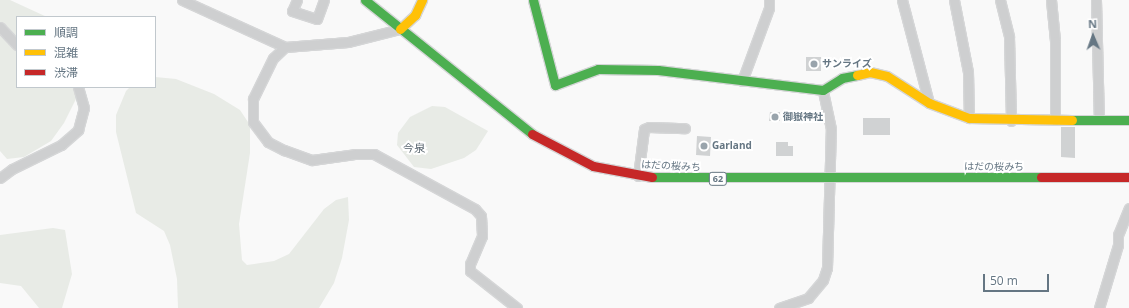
<!DOCTYPE html>
<meta charset="utf-8">
<style>
body{margin:0}
#map{position:relative;width:1129px;height:308px;overflow:hidden;background:#f9f9f9;font-family:"Open Sans","Noto Sans JP",sans-serif}
div>[style]{position:absolute}
.green>*{inset:0;background:#e8ebe6}
.building>*{inset:0;background:#d0d2d3}
.roads{filter:drop-shadow(1px 0 #d5d6d7) drop-shadow(-1px 0 #d5d6d7) drop-shadow(0 1px #d5d6d7) drop-shadow(0 -1px #d5d6d7)}
.street>*{height:9px;margin:-4.5px;padding:0 4.5px;transform-origin:4.5px;border-radius:4.5px;background:#cecfd0}
.fast>*{height:9px;margin:-4.5px;padding:0 4.5px;transform-origin:4.5px;border-radius:4.5px;background:#4caf50}
.slow>*{height:9px;margin:-4.5px;padding:0 4.5px;transform-origin:4.5px;border-radius:4.5px;background:#ffc107}
.jam>*{height:9px;margin:-4.5px;padding:0 4.5px;transform-origin:4.5px;border-radius:4.5px;background:#c62828}
.dots>*{width:11px;height:11px;translate:-50% -50%;box-sizing:border-box;border:2px solid #fff;border-radius:50%}
span{translate:-50% -50%;white-space:nowrap;text-align:center;line-height:1.15;-webkit-text-stroke:4px #fff;paint-order:stroke}
.shield-label span{padding:1px 3px;background:#fff;border:1px solid;border-radius:3px;-webkit-text-stroke-width:0}
.shield-label{font-size:9px;color:#657683;font-weight:700}
.poi-label{font-size:10px;color:#657683;font-weight:700}
.left{translate:0 -50%;text-align:left}
.street-label{font-size:10px;color:#657683}
.neighbourhood-label{font-size:11px;color:#57646e}
.legend{position:absolute;left:16px;top:16px;width:140px;height:72px;box-sizing:border-box;background:#fff;border:1px solid #c1c8cd;margin:0;padding:5px 7px;list-style:none;font-size:12px;color:#657683}
.legend li{display:flex;align-items:center;gap:8px;height:20px}
.legend b{width:20px;border:1px solid #c1c8cd}
.north{position:absolute;left:1073px;top:16px;width:40px;height:40px;-webkit-text-stroke:3px #fff;paint-order:stroke;rotate:358deg;font-size:11px;font-weight:700;line-height:16px;text-align:center;color:#657683}
.north::after{content:'';display:block;margin:auto;width:14px;height:18px;background:#657683;clip-path:polygon(50% 0,100% 100%,50% 72%,0 100%)}
.scale{position:absolute;left:983px;top:274px;width:66px;height:18px;box-sizing:border-box;border:2px solid #657683;border-top:0;padding-left:5px;font-size:12px;line-height:14px;white-space:nowrap;color:#657683;-webkit-text-stroke:3px #fff;paint-order:stroke}
</style>
<div id="map">
<div class="green">
<div style="clip-path:polygon(0 0,10px 0,47px 17px,17px 17px,17px 87px,82px 87px,64px 123px,51px 141px,24px 157px,7px 159px,0 151px)"></div>
<div style="clip-path:polygon(155px 77px,176px 79px,214px 94px,240px 110px,250px 125px,250px 153px,239px 224px,242px 260px,247px 265px,274px 261px,289px 254px,324px 209px,336px 200px,348px 197px,349px 220px,342px 258px,334px 283px,319px 308px,178px 308px,177px 279px,170px 245px,164px 231px,136px 213px,116px 132px,116px 115px,126px 91px,130px 87px,155px 87px)"></div>
<div style="clip-path:polygon(432px 106px,445px 107px,488px 131px,476px 150px,464px 158px,431px 169px,414px 167px,397px 145px,398px 133px,410px 117px)"></div>
<div style="clip-path:polygon(53px 228px,65px 230px,72px 274px,62px 308px,39px 308px,21px 286px,0 283px,0 235px)"></div>
</div>
<div class="building">
<div style="clip-path:polygon(806px 57px,821px 57px,821px 71px,806px 71px)"></div>
<div style="clip-path:polygon(770px 112px,780px 112px,780px 121px,769px 121px)"></div>
<div style="clip-path:polygon(863px 118px,890px 118px,890px 135px,863px 135px)"></div>
<div style="clip-path:polygon(1061px 127px,1075px 127px,1075px 158px,1061px 157px)"></div>
<div style="clip-path:polygon(697px 136px,711px 137px,710px 156px,696px 155px)"></div>
<div style="clip-path:polygon(776px 142px,788px 142px,788px 146px,793px 146px,793px 156px,776px 156px)"></div>
</div>
<div class="roads">
<div class="street">
<div style="left:182px;top:0;width:113px;rotate:24.5deg"></div>
<div style="left:297px;top:0;width:12px;rotate:114deg"></div>
<div style="left:292px;top:11px;width:26px;rotate:18deg"></div>
<div style="left:317px;top:19px;width:20px;rotate:-70deg"></div>
<div style="left:902px;top:0;width:106px;rotate:75.3deg"></div>
<div style="left:954px;top:0;width:73px;rotate:79deg"></div>
<div style="left:968px;top:72px;width:46px;rotate:88.8deg"></div>
<div style="left:1000px;top:0;width:38px;rotate:76deg"></div>
<div style="left:1009px;top:37px;width:84px;rotate:88.6deg"></div>
<div style="left:1051px;top:0;width:41px;rotate:84.4deg"></div>
<div style="left:1055px;top:41px;width:79px;rotate:90deg"></div>
<div style="left:1096px;top:0;width:120px;rotate:88.6deg"></div>
<div style="left:0;top:27px;width:25px;rotate:47deg"></div>
<div style="left:400px;top:29px;width:54px;rotate:166deg"></div>
<div style="left:348px;top:42px;width:63px;rotate:175.5deg"></div>
<div style="left:285px;top:47px;width:16px;rotate:137deg"></div>
<div style="left:273px;top:58px;width:46px;rotate:116deg"></div>
<div style="left:253px;top:99px;width:23px;rotate:90deg"></div>
<div style="left:253px;top:122px;width:25px;rotate:53deg"></div>
<div style="left:268px;top:142px;width:18px;rotate:27deg"></div>
<div style="left:284px;top:150px;width:30px;rotate:20deg"></div>
<div style="left:312px;top:160px;width:43px;rotate:-7.9deg"></div>
<div style="left:355px;top:154px;width:19px"></div>
<div style="left:374px;top:154px;width:115px;rotate:28.6deg"></div>
<div style="left:475px;top:209px;width:9px;rotate:49deg"></div>
<div style="left:481px;top:216px;width:20px;rotate:87deg"></div>
<div style="left:482px;top:236px;width:30px;rotate:113deg"></div>
<div style="left:470px;top:264px;width:7px;rotate:90deg"></div>
<div style="left:470px;top:271px;width:60px;rotate:38.2deg"></div>
<div style="left:742px;top:81px;width:78px;rotate:-69.7deg"></div>
<div style="left:769px;top:8px;width:8px;rotate:-90deg"></div>
<div style="left:638px;top:176px;width:47px;rotate:-82.7deg"></div>
<div style="left:644px;top:129px;width:5px;rotate:-22deg"></div>
<div style="left:649px;top:127px;width:36px;rotate:2deg"></div>
<div style="left:0;top:178px;width:15px;rotate:-37deg"></div>
<div style="left:12px;top:169px;width:55px;rotate:-26.1deg"></div>
<div style="left:61px;top:145px;width:23px;rotate:-41deg"></div>
<div style="left:78px;top:130px;width:23px;rotate:-75deg"></div>
<div style="left:84px;top:108px;width:22px;rotate:-106deg"></div>
<div style="left:779px;top:308px;width:31px;rotate:-19deg"></div>
<div style="left:808px;top:298px;width:23px;rotate:-50deg"></div>
<div style="left:823px;top:280px;width:13px;rotate:-72deg"></div>
<div style="left:827px;top:268px;width:139px;rotate:-88.4deg"></div>
<div style="left:831px;top:129px;width:40px;rotate:-102deg"></div>
<div style="left:1099px;top:308px;width:66px;rotate:-73.2deg"></div>
<div style="left:1118px;top:245px;width:10px;rotate:-90deg"></div>
<div style="left:1118px;top:235px;width:29px;rotate:-68deg"></div>
</div>
<div class="fast">
<div style="left:365px;top:0;width:214px;rotate:38.7deg"></div>
<div style="left:533px;top:0;width:88px;rotate:75.5deg"></div>
<div style="left:555px;top:85px;width:46px;rotate:-20.4deg"></div>
<div style="left:598px;top:69px;width:60px;rotate:1deg"></div>
<div style="left:658px;top:70px;width:166px;rotate:6.9deg"></div>
<div style="left:823px;top:90px;width:22px;rotate:-32deg"></div>
<div style="left:842px;top:78px;width:15px;rotate:-11deg"></div>
<div style="left:1072px;top:120px;width:57px"></div>
<div style="left:652px;top:177px;width:389px"></div>
</div>
<div class="slow">
<div style="left:400px;top:29px;width:21px;rotate:-43deg"></div>
<div style="left:415px;top:15px;width:17px;rotate:-65deg"></div>
<div style="left:857px;top:75px;width:13px;rotate:-13deg"></div>
<div style="left:870px;top:72px;width:17px;rotate:13deg"></div>
<div style="left:887px;top:76px;width:50px;rotate:32.7deg"></div>
<div style="left:929px;top:103px;width:43px;rotate:20.6deg"></div>
<div style="left:969px;top:118px;width:103px;rotate:1.1deg"></div>
</div>
<div class="jam">
<div style="left:532px;top:134px;width:69px;rotate:27.7deg"></div>
<div style="left:593px;top:166px;width:60px;rotate:10.6deg"></div>
<div style="left:1041px;top:177px;width:88px"></div>
</div>
</div>
<div class="dots">
<div style="left:814px;top:64px;background:#99a4ac"></div>
<div style="left:775px;top:117px;background:#99a4ac"></div>
<div style="left:704px;top:146px;background:#99a4ac"></div>
</div>
<div class="shield-label">
<span style="left:718px;top:179px">62</span>
</div>
<div class="poi-label">
<span class="left" style="left:822px;top:64px">サンライズ</span>
<span class="left" style="left:783px;top:117px">御嶽神社</span>
<span class="left" style="left:712px;top:146px">Garland</span>
</div>
<div class="street-label">
<span style="left:671px;top:166px;rotate:3deg">はだの桜みち</span>
<span style="left:994px;top:167px">はだの桜みち</span>
</div>
<div class="neighbourhood-label">
<span style="left:414px;top:148px">今泉</span>
</div>
<ul class="legend">
<li><b style="height:5px;background:#4caf50"></b>順調</li>
<li><b style="height:5px;background:#ffc107"></b>混雑</li>
<li><b style="height:5px;background:#c62828"></b>渋滞</li>
</ul>
<div class="north">N</div>
<div class="scale">50 m</div>
</div>
